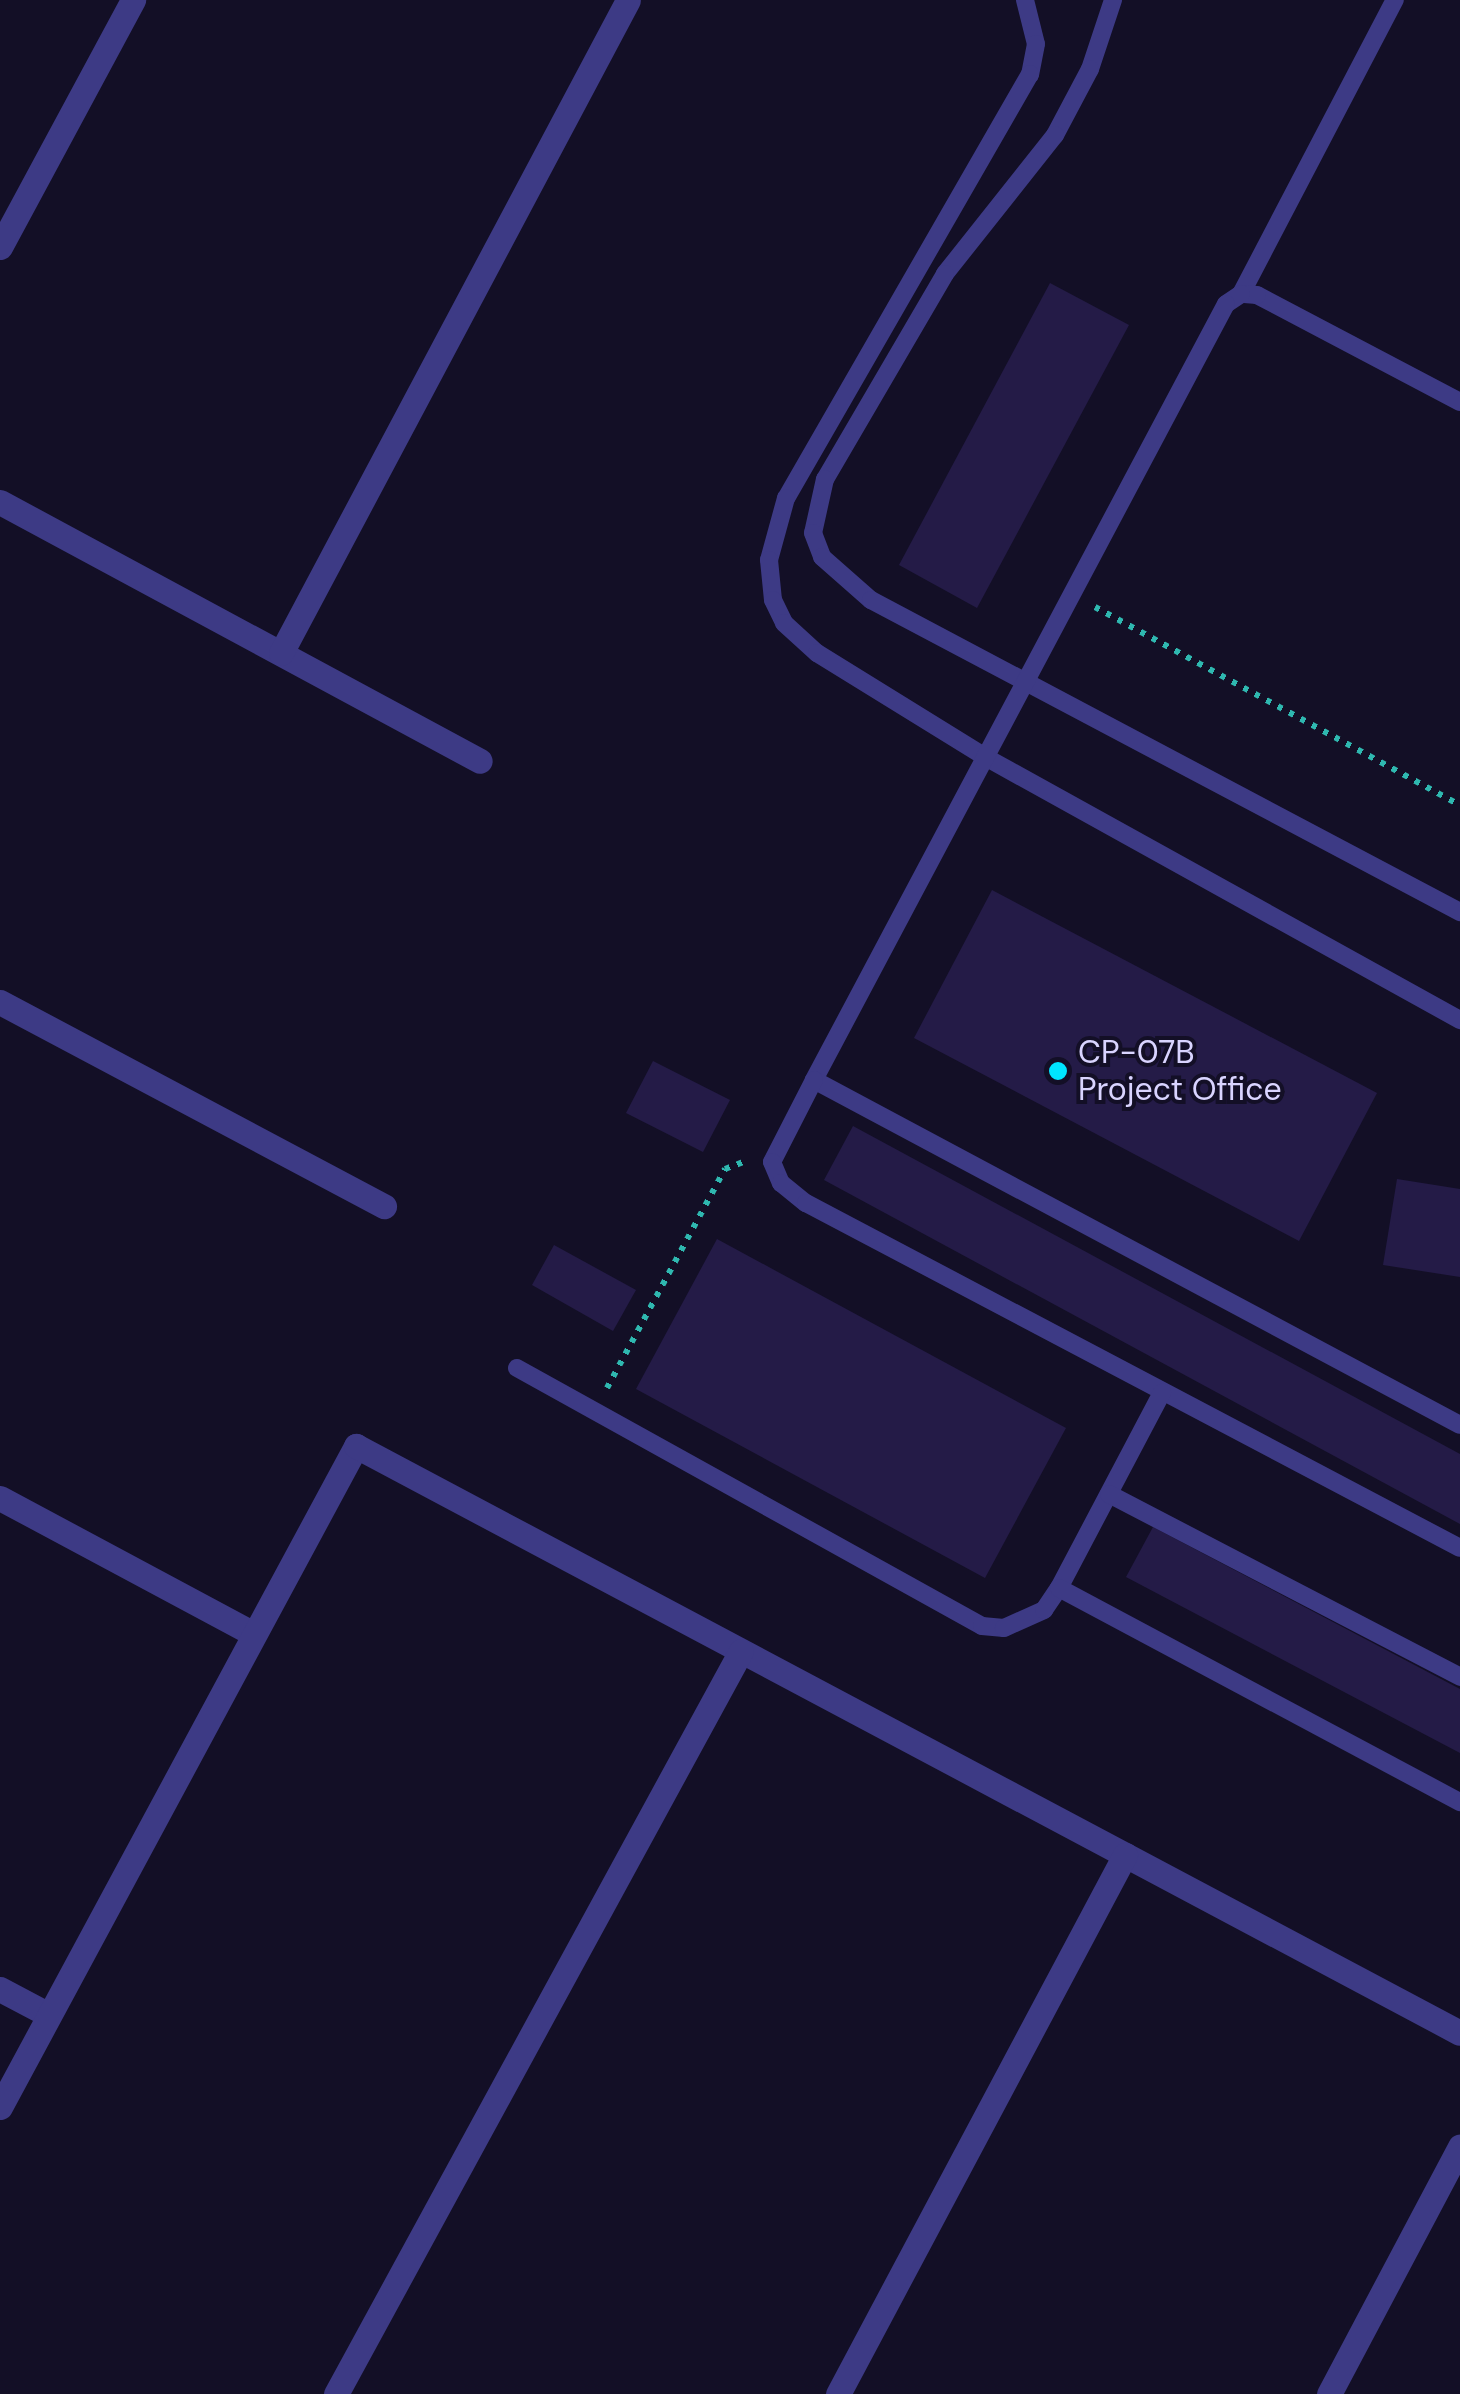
<!DOCTYPE html>
<style>
body{margin:0}
#map{position:relative;width:1460px;height:2394px;overflow:hidden;background:#130f26;font-family:"DM Sans",sans-serif}
div>[style]{position:absolute}
.building>*{inset:0;background:#241b47}
.path>*{height:6px;margin-top:-3px;transform-origin:0;background:repeating-linear-gradient(90deg,#2fb8b0 0 5px,transparent 0 13px)}
.lane>*{height:18px;margin:-9px;padding:0 9px;transform-origin:9px;border-radius:9px;background:#3d3a85}
.street>*{height:25px;margin:-12.5px;padding:0 12.5px;transform-origin:12.5px;border-radius:12.5px;background:#3d3a85}
.dots>*{width:28px;height:28px;translate:-50% -50%;box-sizing:border-box;border:5px solid #130f26;border-radius:50%}
span{translate:-50% -50%;white-space:nowrap;text-align:center;line-height:1.15;-webkit-text-stroke:8px #130f26;paint-order:stroke}
.poi-label{font-size:32px;color:#d9d4ff}
.left{translate:0 -50%;text-align:left}
</style>
<div id="map">
<div class="building">
<div style="clip-path:polygon(1050px 283px,1129px 325px,977px 608px,899px 565px)"></div>
<div style="clip-path:polygon(992px 890px,1377px 1093px,1299px 1241px,914px 1038px)"></div>
<div style="clip-path:polygon(653px 1061px,730px 1100px,703px 1152px,626px 1113px)"></div>
<div style="clip-path:polygon(853px 1126px,1460px 1454px,1460px 1524px,824px 1180px)"></div>
<div style="clip-path:polygon(1397px 1179px,1460px 1189px,1460px 1277px,1383px 1265px)"></div>
<div style="clip-path:polygon(717px 1239px,1066px 1428px,985px 1578px,636px 1389px)"></div>
<div style="clip-path:polygon(554px 1245px,636px 1290px,613px 1331px,532px 1285px)"></div>
<div style="clip-path:polygon(1153px 1527px,1460px 1689px,1460px 1753px,1126px 1577px)"></div>
</div>
<div class="path">
<div style="left:1095px;top:607px;width:415px;rotate:28.5deg"></div>
<div style="left:607px;top:1388px;width:249px;rotate:-61.7deg"></div>
<div style="left:725px;top:1169px;width:22px;rotate:-21deg"></div>
</div>
<div class="lane">
<div style="left:1025px;top:0;width:45px;rotate:76deg"></div>
<div style="left:1036px;top:44px;width:31px;rotate:101deg"></div>
<div style="left:1030px;top:74px;width:489px;rotate:119.9deg"></div>
<div style="left:786px;top:498px;width:64px;rotate:105.3deg"></div>
<div style="left:769px;top:560px;width:40px;rotate:84.3deg"></div>
<div style="left:773px;top:600px;width:25px;rotate:64deg"></div>
<div style="left:784px;top:623px;width:45px;rotate:42.3deg"></div>
<div style="left:817px;top:653px;width:200px;rotate:31.7deg"></div>
<div style="left:987px;top:758px;width:541px;rotate:28.98deg"></div>
<div style="left:1113px;top:0;width:73px;rotate:108.4deg"></div>
<div style="left:1090px;top:69px;width:75px;rotate:117.9deg"></div>
<div style="left:1055px;top:135px;width:177px;rotate:128.4deg"></div>
<div style="left:945px;top:274px;width:238px;rotate:120.3deg"></div>
<div style="left:825px;top:479px;width:55px;rotate:102.5deg"></div>
<div style="left:813px;top:533px;width:26px;rotate:69deg"></div>
<div style="left:822px;top:557px;width:65px;rotate:41.3deg"></div>
<div style="left:871px;top:600px;width:667px;rotate:27.91deg"></div>
<div style="left:1241px;top:294px;width:332px;rotate:-62.4deg"></div>
<div style="left:1460px;top:402px;width:229px;rotate:-152.2deg"></div>
<div style="left:1257px;top:295px;width:16px;rotate:-176deg"></div>
<div style="left:1241px;top:294px;width:18px;rotate:146deg"></div>
<div style="left:1226px;top:304px;width:879px;rotate:117.97deg"></div>
<div style="left:814px;top:1080px;width:732px;rotate:28.1deg"></div>
<div style="left:814px;top:1080px;width:92px;rotate:117.1deg"></div>
<div style="left:772px;top:1162px;width:23px;rotate:67deg"></div>
<div style="left:781px;top:1183px;width:32px;rotate:39deg"></div>
<div style="left:806px;top:1203px;width:739px;rotate:27.81deg"></div>
<div style="left:517px;top:1368px;width:532px;rotate:29.02deg"></div>
<div style="left:982px;top:1626px;width:22px;rotate:5deg"></div>
<div style="left:1004px;top:1628px;width:44px;rotate:-24.2deg"></div>
<div style="left:1044px;top:1610px;width:27px;rotate:-56deg"></div>
<div style="left:1059px;top:1588px;width:221px;rotate:-62.2deg"></div>
<div style="left:1109px;top:1494px;width:396px;rotate:27.5deg"></div>
<div style="left:1059px;top:1588px;width:455px;rotate:28.1deg"></div>
</div>
<div class="street">
<div style="left:0;top:247px;width:281px;rotate:-61.7deg"></div>
<div style="left:0;top:502px;width:545px;rotate:28.35deg"></div>
<div style="left:281px;top:653px;width:739px;rotate:-62.01deg"></div>
<div style="left:0;top:1002px;width:435px;rotate:28deg"></div>
<div style="left:0;top:1498px;width:288px;rotate:28.2deg"></div>
<div style="left:0;top:1989px;width:55px;rotate:28deg"></div>
<div style="left:0;top:2107px;width:751px;rotate:-61.69deg"></div>
<div style="left:356px;top:1446px;width:1250px;rotate:28deg"></div>
<div style="left:336px;top:2394px;width:846px;rotate:-61.41deg"></div>
<div style="left:838px;top:2394px;width:611px;rotate:-61.97deg"></div>
<div style="left:1329px;top:2394px;width:280px;rotate:-62.1deg"></div>
</div>
<div class="dots">
<div style="left:1058px;top:1071px;background:#00e5ff"></div>
</div>
<div class="poi-label">
<span class="left" style="left:1078px;top:1071px">CP-07B<br>Project Office</span>
</div>
</div>
